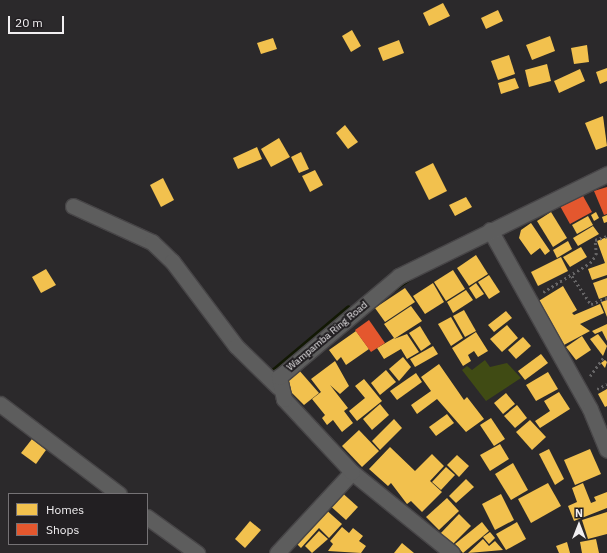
<!DOCTYPE html>
<style>
body{margin:0}
#map{position:relative;width:607px;height:553px;overflow:hidden;background:#2b292b;font-family:"IBM Plex Sans",sans-serif}
div>[style]{position:absolute}
.green>*{inset:0;background:#404b14}
.homes>*{inset:0;background:#f2c14e}
.shops>*{inset:0;background:#e4572e}
.stream>*{height:5.5px;margin:-2.75px;padding:0 2.75px;transform-origin:2.75px;border-radius:2.75px;background:#121804}
.path>*{height:2.5px;margin-top:-1.25px;transform-origin:0;background:repeating-linear-gradient(90deg,#666566 0 2px,transparent 0 5px)}
.roads{filter:drop-shadow(1px 0 #474547) drop-shadow(-1px 0 #474547) drop-shadow(0 1px #474547) drop-shadow(0 -1px #474547)}
.minor>*{height:15px;margin:-7.5px;padding:0 7.5px;transform-origin:7.5px;border-radius:7.5px;background:#5d5d5d}
span{translate:-50% -50%;white-space:nowrap;text-align:center;line-height:1.15;-webkit-text-stroke:4px #221f22;paint-order:stroke}
.street-label{font-size:10px;color:#f1eff1}
.legend{position:absolute;left:8px;top:493px;width:140px;height:52px;box-sizing:border-box;background:#221f22;border:1px solid #757275;margin:0;padding:5px 7px;list-style:none;font-size:12px;color:#f1eff1}
.legend li{display:flex;align-items:center;gap:8px;height:20px}
.legend b{width:20px;border:1px solid #757275}
.north{position:absolute;left:559px;top:505px;width:40px;height:40px;-webkit-text-stroke:3px #221f22;paint-order:stroke;rotate:0deg;font-size:11px;font-weight:700;line-height:16px;text-align:center;color:#f1eff1}
.north::after{content:'';display:block;margin:auto;width:14px;height:18px;background:#f1eff1;clip-path:polygon(50% 0,100% 100%,50% 72%,0 100%)}
.scale{position:absolute;left:8px;top:16px;width:56px;height:18px;box-sizing:border-box;border:2px solid #f1eff1;border-top:0;padding-left:5px;font-size:12px;line-height:14px;white-space:nowrap;color:#f1eff1;-webkit-text-stroke:3px #221f22;paint-order:stroke}
</style>
<div id="map">
<div class="green">
<div style="clip-path:polygon(485px 360px,490px 367px,507px 363px,521px 378px,486px 401px,462px 370px,467px 366px,472px 370px)"></div>
</div>
<div class="homes">
<div style="clip-path:polygon(443px 3px,450px 16px,429px 26px,423px 13px)"></div>
<div style="clip-path:polygon(498px 10px,503px 21px,486px 29px,481px 18px)"></div>
<div style="clip-path:polygon(352px 30px,361px 46px,351px 52px,342px 36px)"></div>
<div style="clip-path:polygon(550px 36px,555px 51px,532px 60px,526px 45px)"></div>
<div style="clip-path:polygon(273px 38px,277px 49px,261px 54px,257px 43px)"></div>
<div style="clip-path:polygon(399px 40px,404px 53px,383px 61px,378px 48px)"></div>
<div style="clip-path:polygon(587px 45px,589px 62px,574px 64px,571px 48px)"></div>
<div style="clip-path:polygon(509px 55px,515px 74px,498px 80px,491px 61px)"></div>
<div style="clip-path:polygon(547px 64px,551px 81px,529px 87px,525px 70px)"></div>
<div style="clip-path:polygon(607px 68px,607px 81px,600px 84px,596px 72px)"></div>
<div style="clip-path:polygon(580px 69px,585px 81px,559px 93px,554px 81px)"></div>
<div style="clip-path:polygon(515px 78px,519px 88px,501px 94px,498px 83px)"></div>
<div style="clip-path:polygon(603px 116px,607px 146px,596px 150px,585px 123px)"></div>
<div style="clip-path:polygon(345px 125px,358px 142px,348px 149px,336px 133px)"></div>
<div style="clip-path:polygon(279px 138px,290px 157px,271px 167px,261px 149px)"></div>
<div style="clip-path:polygon(257px 147px,262px 159px,238px 169px,233px 158px)"></div>
<div style="clip-path:polygon(301px 152px,309px 169px,299px 173px,291px 157px)"></div>
<div style="clip-path:polygon(433px 163px,447px 191px,429px 200px,415px 172px)"></div>
<div style="clip-path:polygon(315px 170px,323px 185px,310px 192px,302px 176px)"></div>
<div style="clip-path:polygon(163px 178px,174px 200px,161px 207px,150px 185px)"></div>
<div style="clip-path:polygon(466px 197px,472px 207px,455px 216px,449px 205px)"></div>
<div style="clip-path:polygon(551px 212px,567px 238px,553px 247px,537px 221px)"></div>
<div style="clip-path:polygon(596px 212px,599px 218px,594px 221px,591px 215px)"></div>
<div style="clip-path:polygon(607px 215px,607px 222px,604px 223px,602px 217px)"></div>
<div style="clip-path:polygon(588px 216px,593px 225px,577px 234px,572px 225px)"></div>
<div style="clip-path:polygon(531px 223px,550px 251px,545px 255px,540px 248px,531px 255px,519px 238px,521px 230px)"></div>
<div style="clip-path:polygon(593px 226px,599px 234px,578px 246px,573px 238px)"></div>
<div style="clip-path:polygon(607px 237px,607px 275px,592px 280px,588px 269px,605px 263px,597px 241px)"></div>
<div style="clip-path:polygon(568px 241px,572px 249px,557px 258px,553px 250px)"></div>
<div style="clip-path:polygon(581px 247px,587px 257px,570px 267px,563px 257px)"></div>
<div style="clip-path:polygon(476px 255px,488px 274px,469px 286px,457px 268px)"></div>
<div style="clip-path:polygon(561px 257px,568px 271px,538px 286px,531px 272px)"></div>
<div style="clip-path:polygon(46px 269px,56px 285px,41px 293px,32px 277px)"></div>
<div style="clip-path:polygon(453px 270px,465px 289px,446px 301px,434px 282px)"></div>
<div style="clip-path:polygon(489px 275px,500px 292px,489px 299px,478px 282px)"></div>
<div style="clip-path:polygon(607px 278px,607px 296px,599px 299px,593px 283px)"></div>
<div style="clip-path:polygon(433px 283px,444px 302px,425px 314px,413px 296px)"></div>
<div style="clip-path:polygon(476px 283px,484px 294px,476px 299px,469px 288px)"></div>
<div style="clip-path:polygon(563px 286px,577px 310px,572px 313px,574px 315px,600px 304px,604px 313px,580px 324px,590px 331px,564px 345px,537px 302px)"></div>
<div style="clip-path:polygon(405px 288px,415px 302px,385px 322px,375px 308px)"></div>
<div style="clip-path:polygon(466px 290px,473px 300px,453px 313px,447px 302px)"></div>
<div style="clip-path:polygon(607px 300px,607px 317px,601px 302px)"></div>
<div style="clip-path:polygon(411px 306px,422px 321px,394px 339px,407px 334px,419px 352px,407px 359px,401px 349px,384px 359px,377px 348px,394px 338px,384px 324px)"></div>
<div style="clip-path:polygon(464px 310px,476px 331px,465px 337px,453px 316px)"></div>
<div style="clip-path:polygon(506px 311px,512px 318px,494px 332px,488px 325px)"></div>
<div style="clip-path:polygon(451px 317px,463px 338px,451px 346px,438px 324px)"></div>
<div style="clip-path:polygon(607px 324px,607px 341px,602px 331px,595px 334px,592px 331px)"></div>
<div style="clip-path:polygon(507px 325px,518px 338px,502px 352px,490px 339px)"></div>
<div style="clip-path:polygon(420px 326px,431px 344px,421px 351px,409px 333px)"></div>
<div style="clip-path:polygon(356px 331px,369px 349px,346px 365px,341px 357px,337px 361px,329px 350px)"></div>
<div style="clip-path:polygon(476px 332px,488px 351px,478px 357px,474px 351px,468px 355px,471px 361px,463px 366px,452px 348px)"></div>
<div style="clip-path:polygon(598px 334px,607px 346px,603px 356px,590px 339px)"></div>
<div style="clip-path:polygon(582px 336px,591px 350px,576px 360px,566px 347px)"></div>
<div style="clip-path:polygon(523px 337px,531px 346px,516px 359px,508px 350px)"></div>
<div style="clip-path:polygon(433px 346px,438px 354px,415px 367px,410px 359px)"></div>
<div style="clip-path:polygon(541px 354px,548px 363px,525px 380px,518px 371px)"></div>
<div style="clip-path:polygon(403px 357px,411px 367px,399px 381px,389px 369px)"></div>
<div style="clip-path:polygon(605px 360px,607px 362px,605px 368px,601px 363px)"></div>
<div style="clip-path:polygon(335px 361px,349px 386px,340px 394px,330px 385px,348px 408px,344px 411px,353px 423px,342px 432px,333px 420px,327px 425px,322px 418px,325px 415px,312px 399px,321px 392px,311px 379px)"></div>
<div style="clip-path:polygon(439px 364px,464px 400px,467px 397px,484px 419px,466px 432px,437px 399px,417px 414px,411px 405px,431px 391px,421px 377px)"></div>
<div style="clip-path:polygon(298px 369px,319px 393px,304px 405px,288px 389px,286px 380px)"></div>
<div style="clip-path:polygon(386px 370px,396px 382px,380px 395px,371px 383px)"></div>
<div style="clip-path:polygon(548px 372px,558px 389px,536px 401px,526px 385px)"></div>
<div style="clip-path:polygon(416px 373px,422px 382px,397px 400px,390px 391px)"></div>
<div style="clip-path:polygon(364px 379px,382px 401px,357px 421px,349px 411px,365px 398px,355px 386px)"></div>
<div style="clip-path:polygon(607px 389px,607px 406px,605px 407px,598px 394px)"></div>
<div style="clip-path:polygon(559px 392px,570px 409px,540px 428px,535px 421px,550px 411px,544px 401px)"></div>
<div style="clip-path:polygon(506px 393px,515px 404px,503px 414px,494px 403px)"></div>
<div style="clip-path:polygon(380px 404px,389px 415px,372px 430px,363px 419px)"></div>
<div style="clip-path:polygon(517px 405px,527px 418px,515px 428px,504px 416px)"></div>
<div style="clip-path:polygon(447px 414px,454px 423px,436px 436px,429px 427px)"></div>
<div style="clip-path:polygon(491px 418px,505px 439px,494px 446px,480px 425px)"></div>
<div style="clip-path:polygon(394px 419px,402px 428px,380px 450px,372px 441px)"></div>
<div style="clip-path:polygon(530px 420px,546px 437px,532px 450px,516px 432px)"></div>
<div style="clip-path:polygon(359px 430px,379px 451px,362px 467px,342px 446px)"></div>
<div style="clip-path:polygon(32px 439px,46px 450px,36px 464px,21px 453px)"></div>
<div style="clip-path:polygon(500px 444px,509px 459px,490px 471px,480px 455px)"></div>
<div style="clip-path:polygon(390px 447px,415px 471px,432px 454px,444px 466px,430px 481px,442px 492px,422px 512px,411px 501px,407px 504px,391px 483px,388px 486px,369px 469px)"></div>
<div style="clip-path:polygon(549px 449px,564px 479px,555px 485px,539px 454px)"></div>
<div style="clip-path:polygon(590px 449px,601px 474px,575px 485px,564px 460px)"></div>
<div style="clip-path:polygon(457px 455px,469px 466px,459px 477px,447px 465px)"></div>
<div style="clip-path:polygon(513px 463px,528px 490px,511px 500px,495px 474px)"></div>
<div style="clip-path:polygon(446px 467px,455px 475px,441px 490px,432px 482px)"></div>
<div style="clip-path:polygon(466px 479px,474px 487px,456px 503px,449px 496px)"></div>
<div style="clip-path:polygon(548px 483px,561px 506px,531px 523px,518px 499px)"></div>
<div style="clip-path:polygon(583px 483px,591px 503px,596px 501px,594px 497px,607px 492px,607px 508px,574px 521px,568px 506px,577px 502px,572px 488px)"></div>
<div style="clip-path:polygon(339px 490px,358px 507px,346px 520px,327px 503px)"></div>
<div style="clip-path:polygon(501px 494px,514px 520px,495px 530px,482px 504px)"></div>
<div style="clip-path:polygon(447px 498px,459px 511px,439px 530px,426px 517px)"></div>
<div style="clip-path:polygon(324px 508px,342px 524px,329px 538px,319px 528px,301px 548px,294px 541px)"></div>
<div style="clip-path:polygon(607px 512px,607px 534px,588px 539px,582px 520px)"></div>
<div style="clip-path:polygon(459px 514px,471px 526px,452px 545px,440px 534px)"></div>
<div style="clip-path:polygon(250px 521px,261px 530px,245px 548px,235px 539px)"></div>
<div style="clip-path:polygon(482px 522px,489px 531px,463px 553px,455px 544px)"></div>
<div style="clip-path:polygon(517px 522px,526px 539px,506px 550px,496px 534px)"></div>
<div style="clip-path:polygon(342px 527px,349px 533px,353px 528px,363px 536px,359px 541px,366px 546px,361px 553px,328px 551px,333px 544px,330px 541px)"></div>
<div style="clip-path:polygon(319px 531px,328px 539px,312px 553px,305px 546px)"></div>
<div style="clip-path:polygon(490px 532px,495px 538px,489px 544px,483px 537px)"></div>
<div style="clip-path:polygon(483px 539px,489px 546px,495px 541px,503px 550px,468px 553px)"></div>
<div style="clip-path:polygon(596px 539px,599px 553px,582px 553px,580px 542px)"></div>
<div style="clip-path:polygon(567px 542px,570px 553px,559px 553px,556px 546px)"></div>
<div style="clip-path:polygon(402px 543px,414px 553px,394px 553px)"></div>
</div>
<div class="shops">
<div style="clip-path:polygon(607px 187px,607px 214px,604px 215px,594px 191px)"></div>
<div style="clip-path:polygon(582px 194px,592px 212px,570px 224px,560px 206px)"></div>
<div style="clip-path:polygon(369px 320px,385px 343px,371px 352px,355px 330px)"></div>
</div>
<div class="stream">
<div style="left:394px;top:289px;width:19px;rotate:-35deg"></div>
<div style="left:274px;top:371px;width:97px;rotate:-40deg"></div>
</div>
<div class="path">
<div style="left:572px;top:276px;width:34px;rotate:56deg"></div>
<div style="left:591px;top:304px;width:17px;rotate:-21deg"></div>
<div style="left:543px;top:292px;width:55px;rotate:-31.7deg"></div>
<div style="left:590px;top:263px;width:10px;rotate:-53deg"></div>
<div style="left:596px;top:255px;width:15px;rotate:-94deg"></div>
<div style="left:595px;top:240px;width:13px;rotate:-18deg"></div>
<div style="left:590px;top:376px;width:24px;rotate:-54deg"></div>
<div style="left:597px;top:389px;width:11px;rotate:-27deg"></div>
</div>
<div class="roads">
<div class="minor">
<div style="left:73px;top:206px;width:87px;rotate:24.5deg"></div>
<div style="left:152px;top:242px;width:28px;rotate:44deg"></div>
<div style="left:172px;top:261px;width:106px;rotate:53deg"></div>
<div style="left:236px;top:346px;width:59px;rotate:44.3deg"></div>
<div style="left:490px;top:230px;width:205px;rotate:60.8deg"></div>
<div style="left:590px;top:409px;width:44px;rotate:67.5deg"></div>
<div style="left:0;top:404px;width:149px;rotate:37.1deg"></div>
<div style="left:147px;top:517px;width:62px;rotate:35.8deg"></div>
<div style="left:277px;top:553px;width:110px;rotate:-47.2deg"></div>
<div style="left:452px;top:553px;width:129px;rotate:-141deg"></div>
<div style="left:352px;top:472px;width:100px;rotate:-133deg"></div>
<div style="left:284px;top:399px;width:23px;rotate:-103deg"></div>
<div style="left:279px;top:377px;width:157px;rotate:-40.1deg"></div>
<div style="left:399px;top:276px;width:232px;rotate:-26.1deg"></div>
</div>
</div>
<div class="street-label">
<span style="left:327px;top:336px;rotate:-40deg">Wampamba Ring Road</span>
</div>
<ul class="legend">
<li><b style="height:11px;background:#f2c14e"></b>Homes</li>
<li><b style="height:11px;background:#e4572e"></b>Shops</li>
</ul>
<div class="north">N</div>
<div class="scale">20 m</div>
</div>
